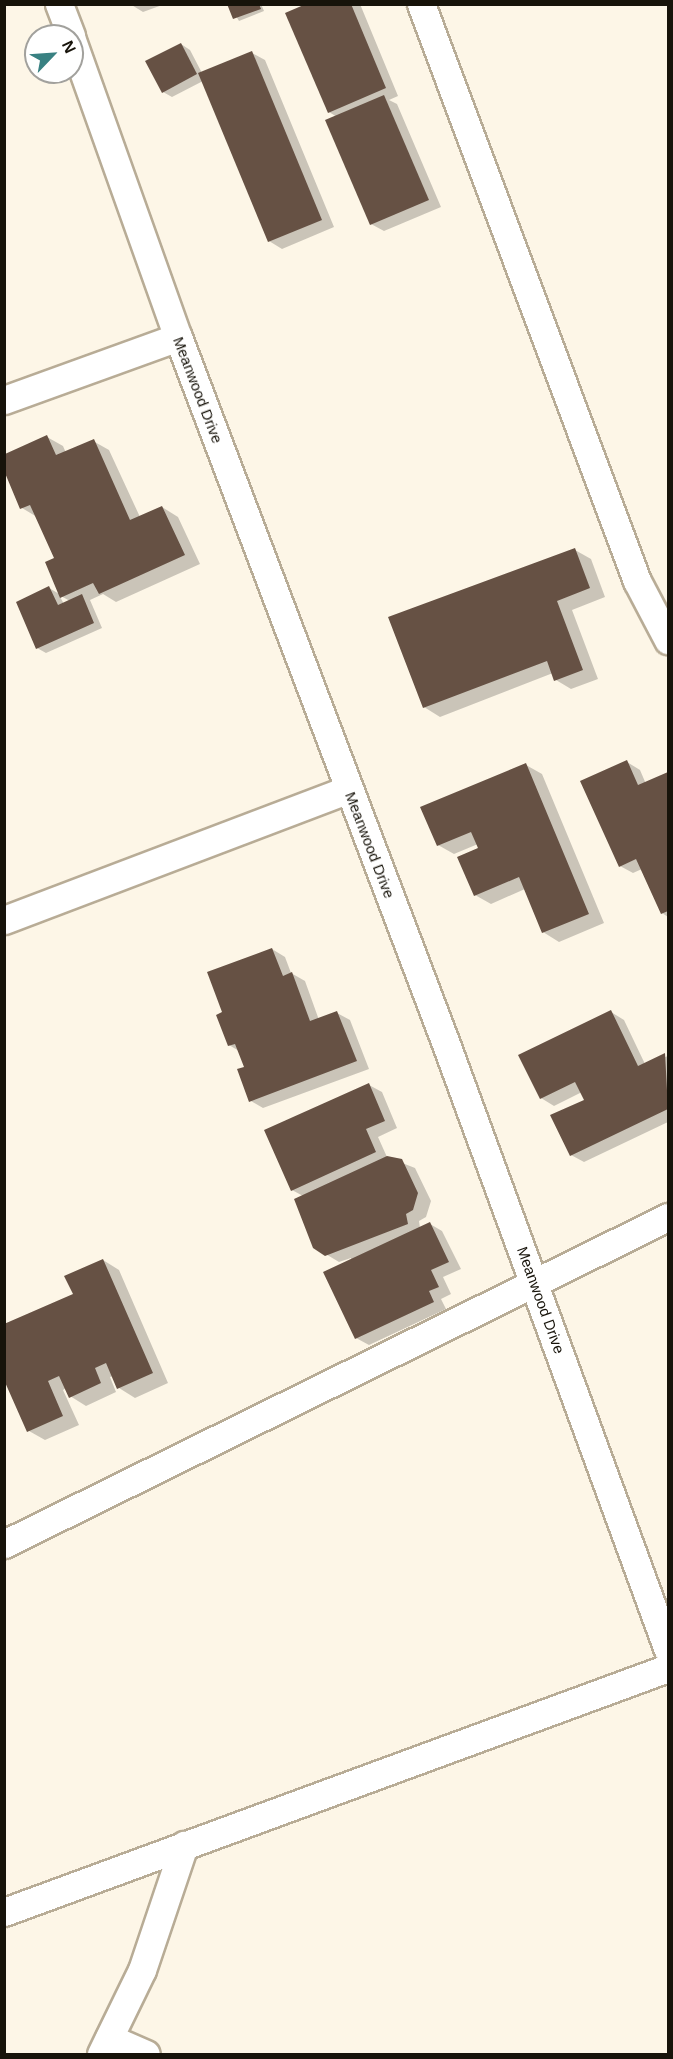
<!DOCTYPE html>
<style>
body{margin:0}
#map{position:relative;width:673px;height:2059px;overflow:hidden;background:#fdf6e7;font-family:Helvetica,sans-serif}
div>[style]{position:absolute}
.shadow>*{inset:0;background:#0003}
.building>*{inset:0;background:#665144}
.roads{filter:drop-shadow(2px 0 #b8ac96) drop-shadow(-2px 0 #b8ac96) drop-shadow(0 2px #b8ac96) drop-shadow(0 -2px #b8ac96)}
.street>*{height:27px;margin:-13.5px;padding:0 13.5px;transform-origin:13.5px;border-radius:13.5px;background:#fff}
span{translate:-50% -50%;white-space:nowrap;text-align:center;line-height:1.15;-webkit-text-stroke:6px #fff;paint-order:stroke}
.street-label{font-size:15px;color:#17130a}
.frame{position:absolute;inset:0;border:6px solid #17130a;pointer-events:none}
.north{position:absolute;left:24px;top:24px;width:60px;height:60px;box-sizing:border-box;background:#fff;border:2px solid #a2a19d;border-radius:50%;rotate:65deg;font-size:16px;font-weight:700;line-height:24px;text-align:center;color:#17130a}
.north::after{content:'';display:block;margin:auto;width:21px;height:27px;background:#398182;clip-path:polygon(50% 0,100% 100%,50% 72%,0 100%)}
</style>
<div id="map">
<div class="shadow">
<div style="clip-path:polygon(130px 4px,165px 4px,143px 12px)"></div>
<div style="clip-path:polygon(229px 4px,261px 4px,264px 11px,239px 21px)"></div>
<div style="clip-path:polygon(310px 4px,360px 4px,398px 96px,389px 100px,397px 104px,441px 207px,384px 231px,371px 224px,337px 117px,329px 112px)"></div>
<div style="clip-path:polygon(181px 44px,190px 50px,202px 73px,252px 53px,265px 60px,334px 227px,282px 249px,269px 241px,203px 81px,172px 97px,163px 92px)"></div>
<div style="clip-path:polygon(evenodd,47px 437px,63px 446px,66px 453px,93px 441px,109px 450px,140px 517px,162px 507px,178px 517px,200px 564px,116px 602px,103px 594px,90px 600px,102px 628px,46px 653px,37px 648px,49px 588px,61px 595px,56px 559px,37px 517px,22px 508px,4px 470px,4px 456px,47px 437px,59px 595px,70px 601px,64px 604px,59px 595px)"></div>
<div style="clip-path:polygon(575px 550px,591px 559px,605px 597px,572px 610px,598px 679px,571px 689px,556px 680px,553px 673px,440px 717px,424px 707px)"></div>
<div style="clip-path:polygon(627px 762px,640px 770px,646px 784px,668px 773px,668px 917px,662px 913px,642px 869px,633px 873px,620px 866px)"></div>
<div style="clip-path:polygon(526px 765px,542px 774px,604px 923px,559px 942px,543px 932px,525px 889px,491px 904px,475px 895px,478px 844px,454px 854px,438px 845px)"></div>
<div style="clip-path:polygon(272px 949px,285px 957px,291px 973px,305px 981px,319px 1020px,337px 1013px,350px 1020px,369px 1069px,263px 1108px,251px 1101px,246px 1068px,239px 1051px,229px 1045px,224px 1013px)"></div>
<div style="clip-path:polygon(611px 1012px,624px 1020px,645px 1064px,668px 1056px,668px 1122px,584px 1162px,571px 1155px,586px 1100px,582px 1092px,554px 1106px,541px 1098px)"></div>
<div style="clip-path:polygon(369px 1085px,382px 1092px,397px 1128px,378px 1137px,387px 1157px,415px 1168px,431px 1201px,426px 1217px,419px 1221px,420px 1228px,430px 1224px,442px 1231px,461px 1269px,443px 1277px,451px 1294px,441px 1299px,446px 1309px,369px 1345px,356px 1338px,351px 1258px,339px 1262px,314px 1247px,303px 1196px,292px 1190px)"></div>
<div style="clip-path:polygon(103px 1260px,119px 1270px,168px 1383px,135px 1398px,119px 1388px,113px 1376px,110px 1377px,116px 1392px,86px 1406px,70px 1396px,66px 1388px,63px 1390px,79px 1425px,45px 1440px,29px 1431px,74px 1295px)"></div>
</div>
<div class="building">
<div style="clip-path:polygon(227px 4px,259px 4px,261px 9px,233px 19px)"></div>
<div style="clip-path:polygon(306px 4px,351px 4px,386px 88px,328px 113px,285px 13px)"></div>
<div style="clip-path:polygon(181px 43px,197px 74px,162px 93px,145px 61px)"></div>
<div style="clip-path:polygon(252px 51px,322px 220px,268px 242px,198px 73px)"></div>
<div style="clip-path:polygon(384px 95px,429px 200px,370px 225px,325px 120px)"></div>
<div style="clip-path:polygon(47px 435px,56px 455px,94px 439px,130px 520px,162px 506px,185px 555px,99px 594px,93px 583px,60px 598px,45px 562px,54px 558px,30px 505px,20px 509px,5px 473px,5px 454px)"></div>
<div style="clip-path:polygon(575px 548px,590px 588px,557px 601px,583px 670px,554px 681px,547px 661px,423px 708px,388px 617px)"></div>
<div style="clip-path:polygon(49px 586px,58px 605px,82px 594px,94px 623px,36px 649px,16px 602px)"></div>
<div style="clip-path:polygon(627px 760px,638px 785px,668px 772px,668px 911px,661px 914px,636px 859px,619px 867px,580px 781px)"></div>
<div style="clip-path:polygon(526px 763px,589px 914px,542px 933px,519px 877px,474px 896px,457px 857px,478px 848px,471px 832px,437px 846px,420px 807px)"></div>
<div style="clip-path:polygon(272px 948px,283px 976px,292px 972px,310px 1021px,337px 1011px,357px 1061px,249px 1102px,237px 1069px,244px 1067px,235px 1044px,228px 1046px,216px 1015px,222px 1012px,207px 972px)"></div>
<div style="clip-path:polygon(611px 1010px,638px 1066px,665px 1053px,668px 1109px,570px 1156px,550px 1115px,584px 1100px,575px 1082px,540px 1099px,518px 1055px)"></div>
<div style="clip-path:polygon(369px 1083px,385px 1121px,366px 1129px,376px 1152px,291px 1191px,264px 1130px)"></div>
<div style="clip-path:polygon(387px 1156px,402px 1159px,418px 1193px,413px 1210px,406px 1214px,408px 1224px,325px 1256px,313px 1248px,294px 1199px)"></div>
<div style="clip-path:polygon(430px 1222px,449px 1262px,431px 1270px,439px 1287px,429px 1291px,434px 1302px,355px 1339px,323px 1272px)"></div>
<div style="clip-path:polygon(103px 1259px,153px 1373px,117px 1389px,106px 1363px,95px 1368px,101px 1383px,69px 1398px,59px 1376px,48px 1381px,63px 1416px,27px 1432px,4px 1380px,4px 1324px,73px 1294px,64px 1276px)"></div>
</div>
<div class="roads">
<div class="street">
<div style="left:59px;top:4px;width:34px;rotate:69deg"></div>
<div style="left:421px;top:4px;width:616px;rotate:69.48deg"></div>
<div style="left:637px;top:581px;width:67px;rotate:62.3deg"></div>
<div style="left:72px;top:40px;width:315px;rotate:70.4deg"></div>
<div style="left:178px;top:337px;width:756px;rotate:69.24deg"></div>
<div style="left:446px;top:1044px;width:645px;rotate:69.88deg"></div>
<div style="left:4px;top:400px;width:185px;rotate:-19.9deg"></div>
<div style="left:4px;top:920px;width:368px;rotate:-20.8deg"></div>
<div style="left:4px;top:1544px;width:740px;rotate:-26.22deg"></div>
<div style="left:4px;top:1912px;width:707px;rotate:-20.18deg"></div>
<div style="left:109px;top:2038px;width:40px;rotate:23.4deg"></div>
<div style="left:101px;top:2054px;width:93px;rotate:-64deg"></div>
<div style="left:142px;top:1970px;width:132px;rotate:-71.4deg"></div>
</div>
</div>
<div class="street-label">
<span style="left:198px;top:390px;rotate:69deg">Meanwood Drive</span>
<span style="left:370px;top:845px;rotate:69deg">Meanwood Drive</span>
<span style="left:541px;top:1300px;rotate:70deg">Meanwood Drive</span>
</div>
<div class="frame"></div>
<div class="north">N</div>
</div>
